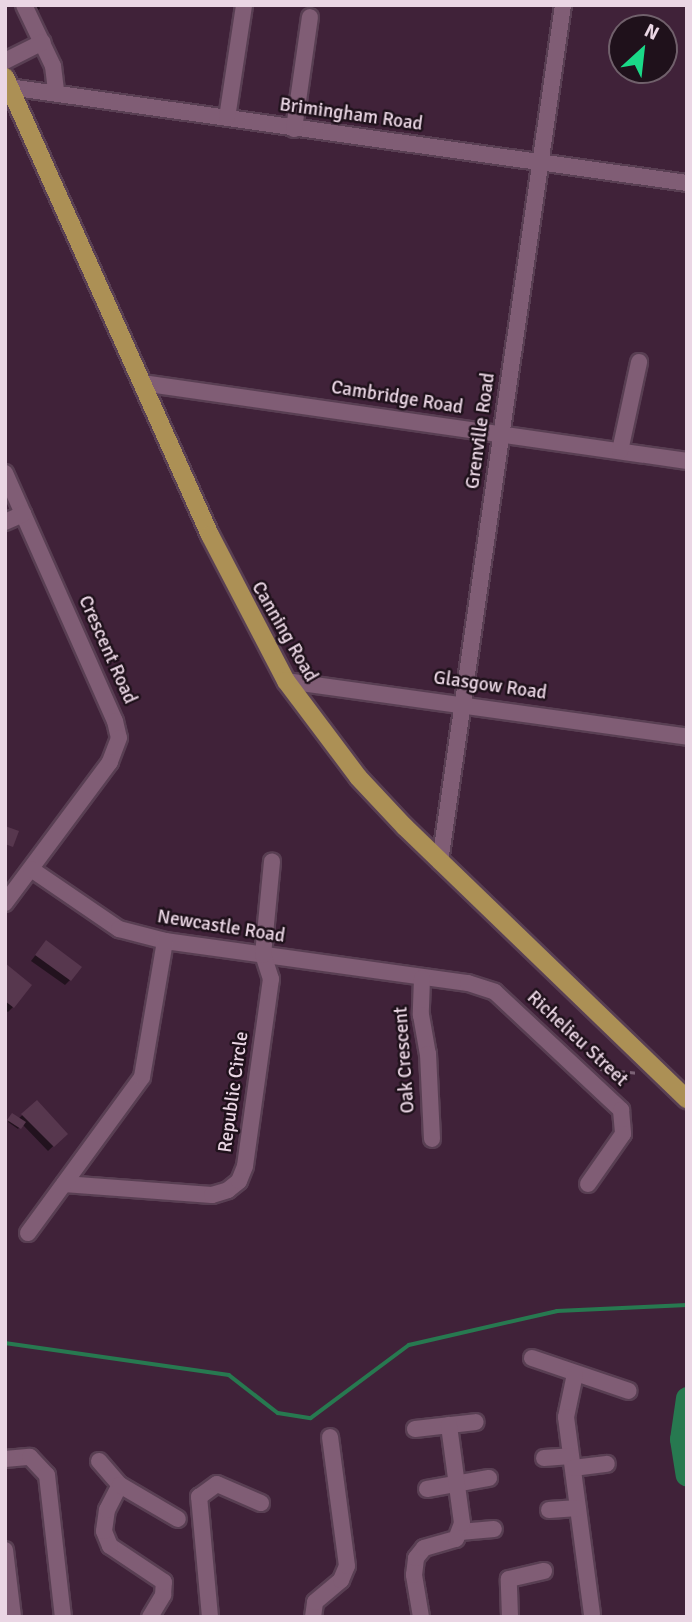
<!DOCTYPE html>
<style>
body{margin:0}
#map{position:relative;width:692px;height:1622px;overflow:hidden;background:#402239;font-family:Signika,sans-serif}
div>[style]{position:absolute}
.shadow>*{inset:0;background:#0007}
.stream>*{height:3.5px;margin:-1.75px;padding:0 1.75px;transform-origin:1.75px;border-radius:1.75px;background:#277950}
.river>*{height:23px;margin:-11.5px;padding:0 11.5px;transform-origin:11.5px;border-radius:11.5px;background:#277950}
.building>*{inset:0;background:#57374e}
.path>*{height:2.5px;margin-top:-1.25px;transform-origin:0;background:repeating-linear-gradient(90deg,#7c6276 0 5px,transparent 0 10px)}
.roads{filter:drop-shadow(2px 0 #593f53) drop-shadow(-2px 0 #593f53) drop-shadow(0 2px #593f53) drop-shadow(0 -2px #593f53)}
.minor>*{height:16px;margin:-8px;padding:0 8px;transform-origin:8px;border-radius:8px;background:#805d75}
.major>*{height:18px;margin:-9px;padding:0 9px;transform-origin:9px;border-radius:9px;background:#ac9055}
span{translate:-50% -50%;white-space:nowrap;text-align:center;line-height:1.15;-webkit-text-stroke:5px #1f111b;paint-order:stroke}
.street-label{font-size:19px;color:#ead6e4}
.frame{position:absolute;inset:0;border:7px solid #ead6e4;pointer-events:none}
.north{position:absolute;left:608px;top:14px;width:70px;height:70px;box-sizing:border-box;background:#1f111b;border:2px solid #70606b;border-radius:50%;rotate:27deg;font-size:19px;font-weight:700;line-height:28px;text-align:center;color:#ead6e4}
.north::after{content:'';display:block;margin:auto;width:24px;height:32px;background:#1ad988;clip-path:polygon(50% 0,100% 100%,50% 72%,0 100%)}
</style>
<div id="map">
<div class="shadow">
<div style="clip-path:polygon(24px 5px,39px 5px,40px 9px,28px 14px)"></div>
<div style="clip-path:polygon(41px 948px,70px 980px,65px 985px,31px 961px)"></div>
<div style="clip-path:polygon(5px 965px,13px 1007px,8px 1012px,5px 1010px)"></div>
<div style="clip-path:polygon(37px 1102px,66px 1134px,48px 1151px,22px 1124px,18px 1129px,8px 1122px,12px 1115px,18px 1119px)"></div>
</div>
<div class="stream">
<div style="left:5px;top:1343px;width:226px;rotate:8.1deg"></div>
<div style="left:229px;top:1375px;width:62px;rotate:37.8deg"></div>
<div style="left:278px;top:1413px;width:33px;rotate:9deg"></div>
<div style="left:311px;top:1418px;width:122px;rotate:-36.7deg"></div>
<div style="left:409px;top:1345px;width:152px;rotate:-12.9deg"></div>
<div style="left:557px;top:1311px;width:130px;rotate:-2.6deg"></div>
</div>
<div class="river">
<div style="left:687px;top:1398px;width:41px;rotate:98.3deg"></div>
<div style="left:681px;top:1439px;width:36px;rotate:81deg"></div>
</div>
<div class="building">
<div style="clip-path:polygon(5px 826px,19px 831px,13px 847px,5px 844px)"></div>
<div style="clip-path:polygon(46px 940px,82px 967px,71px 981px,35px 955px)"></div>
<div style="clip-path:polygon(5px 963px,32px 985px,14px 1008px,5px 1001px)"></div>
<div style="clip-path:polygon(37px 1100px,68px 1134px,54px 1147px,21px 1114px)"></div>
<div style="clip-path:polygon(12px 1113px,26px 1122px,21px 1129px,7px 1120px)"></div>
</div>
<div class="path">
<div style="left:600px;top:1069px;width:39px;rotate:6deg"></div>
</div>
<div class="roads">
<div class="minor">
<div style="left:24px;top:5px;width:68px;rotate:64.6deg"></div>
<div style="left:53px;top:66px;width:26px;rotate:83deg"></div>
<div style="left:5px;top:61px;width:42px;rotate:-26.6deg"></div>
<div style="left:9px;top:87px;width:685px;rotate:8.06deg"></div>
<div style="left:227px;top:118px;width:114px;rotate:-81.4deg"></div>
<div style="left:294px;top:129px;width:113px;rotate:-81.9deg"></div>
<div style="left:142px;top:383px;width:551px;rotate:8.14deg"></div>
<div style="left:620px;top:451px;width:91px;rotate:-77.9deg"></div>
<div style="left:5px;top:473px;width:271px;rotate:66.1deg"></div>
<div style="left:115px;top:721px;width:17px;rotate:77deg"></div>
<div style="left:119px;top:738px;width:26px;rotate:111deg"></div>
<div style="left:110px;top:762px;width:176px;rotate:126.7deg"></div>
<div style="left:5px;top:522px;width:20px;rotate:-24deg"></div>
<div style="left:286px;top:681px;width:405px;rotate:7.9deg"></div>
<div style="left:440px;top:862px;width:866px;rotate:-81.83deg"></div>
<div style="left:31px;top:869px;width:107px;rotate:34.3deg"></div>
<div style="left:119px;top:929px;width:48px;rotate:14.6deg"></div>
<div style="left:165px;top:941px;width:306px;rotate:7.9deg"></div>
<div style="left:468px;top:983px;width:28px;rotate:18deg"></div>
<div style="left:495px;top:992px;width:173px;rotate:43.1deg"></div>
<div style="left:621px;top:1110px;width:24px;rotate:85deg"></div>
<div style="left:623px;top:1134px;width:61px;rotate:125deg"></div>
<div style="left:422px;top:978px;width:37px;rotate:92deg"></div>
<div style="left:421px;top:1015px;width:40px;rotate:80deg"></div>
<div style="left:428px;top:1054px;width:85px;rotate:87.3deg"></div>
<div style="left:64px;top:1184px;width:148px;rotate:4.3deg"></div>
<div style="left:212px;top:1195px;width:17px;rotate:-17deg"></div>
<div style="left:228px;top:1190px;width:14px;rotate:-39deg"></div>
<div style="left:239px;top:1181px;width:16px;rotate:-68deg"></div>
<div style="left:245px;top:1166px;width:189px;rotate:-82.1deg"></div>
<div style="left:271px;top:979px;width:25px;rotate:-108deg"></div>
<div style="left:263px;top:955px;width:94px;rotate:-84.5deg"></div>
<div style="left:28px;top:1233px;width:193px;rotate:-53.8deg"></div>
<div style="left:142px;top:1077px;width:138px;rotate:-80.4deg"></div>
<div style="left:532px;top:1358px;width:102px;rotate:18.8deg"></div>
<div style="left:575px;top:1374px;width:44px;rotate:101.8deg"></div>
<div style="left:566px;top:1417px;width:199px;rotate:82.5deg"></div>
<div style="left:415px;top:1429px;width:61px;rotate:-6.5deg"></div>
<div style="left:544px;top:1458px;width:27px;rotate:-4deg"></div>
<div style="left:5px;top:1459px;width:25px;rotate:-5deg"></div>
<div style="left:30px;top:1457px;width:25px;rotate:47deg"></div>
<div style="left:47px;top:1475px;width:143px;rotate:83.6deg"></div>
<div style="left:99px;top:1461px;width:32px;rotate:49deg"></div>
<div style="left:573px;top:1468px;width:34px;rotate:-7deg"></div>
<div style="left:427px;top:1489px;width:63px;rotate:-10.1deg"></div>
<div style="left:549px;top:1510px;width:29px;rotate:-4deg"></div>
<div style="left:460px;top:1532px;width:34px;rotate:-5deg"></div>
<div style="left:5px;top:1550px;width:67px;rotate:83.2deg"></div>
<div style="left:150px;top:1617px;width:26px;rotate:-59deg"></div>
<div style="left:163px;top:1595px;width:13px;rotate:-86deg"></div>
<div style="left:164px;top:1582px;width:65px;rotate:-146.3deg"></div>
<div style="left:110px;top:1546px;width:16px;rotate:-112deg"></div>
<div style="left:104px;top:1531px;width:21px;rotate:-82deg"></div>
<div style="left:107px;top:1510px;width:28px;rotate:-63deg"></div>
<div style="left:120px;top:1485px;width:67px;rotate:30.4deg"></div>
<div style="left:210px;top:1617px;width:121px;rotate:-95.2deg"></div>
<div style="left:199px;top:1497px;width:22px;rotate:-36deg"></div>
<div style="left:217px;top:1484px;width:48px;rotate:23.4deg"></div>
<div style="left:313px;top:1617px;width:15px;rotate:-82deg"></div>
<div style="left:315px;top:1602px;width:34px;rotate:-40deg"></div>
<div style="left:341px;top:1580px;width:15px;rotate:-67deg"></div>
<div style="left:347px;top:1566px;width:130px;rotate:-97.5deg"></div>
<div style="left:421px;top:1617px;width:43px;rotate:-99.5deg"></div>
<div style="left:414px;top:1575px;width:17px;rotate:-83deg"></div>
<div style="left:416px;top:1558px;width:13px;rotate:-51deg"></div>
<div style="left:424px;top:1548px;width:33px;rotate:-16deg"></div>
<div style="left:456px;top:1539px;width:17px;rotate:-69deg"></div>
<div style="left:462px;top:1523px;width:99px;rotate:-97.6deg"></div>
<div style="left:510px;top:1617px;width:38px;rotate:-92deg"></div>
<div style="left:509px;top:1579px;width:36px;rotate:-13deg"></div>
</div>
<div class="major">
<div style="left:5px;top:77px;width:502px;rotate:65.89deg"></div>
<div style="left:210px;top:535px;width:165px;rotate:62.5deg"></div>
<div style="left:286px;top:681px;width:120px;rotate:53.1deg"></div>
<div style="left:358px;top:777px;width:69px;rotate:46.8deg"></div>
<div style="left:405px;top:827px;width:392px;rotate:44deg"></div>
</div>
</div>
<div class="street-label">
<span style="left:351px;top:115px;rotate:8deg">Brimingham Road</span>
<span style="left:397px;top:398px;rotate:9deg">Cambridge Road</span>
<span style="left:481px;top:431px;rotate:-82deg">Grenville Road</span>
<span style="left:284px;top:632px;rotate:60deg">Canning Road</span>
<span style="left:107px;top:650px;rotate:66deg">Crescent Road</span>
<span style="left:490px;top:686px;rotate:8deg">Glasgow Road</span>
<span style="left:221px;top:927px;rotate:9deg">Newcastle Road</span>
<span style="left:577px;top:1039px;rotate:43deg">Richelieu Street</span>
<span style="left:405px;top:1060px;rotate:-94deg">Oak Crescent</span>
<span style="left:234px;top:1092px;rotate:-82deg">Republic Circle</span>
</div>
<div class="frame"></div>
<div class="north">N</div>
</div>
